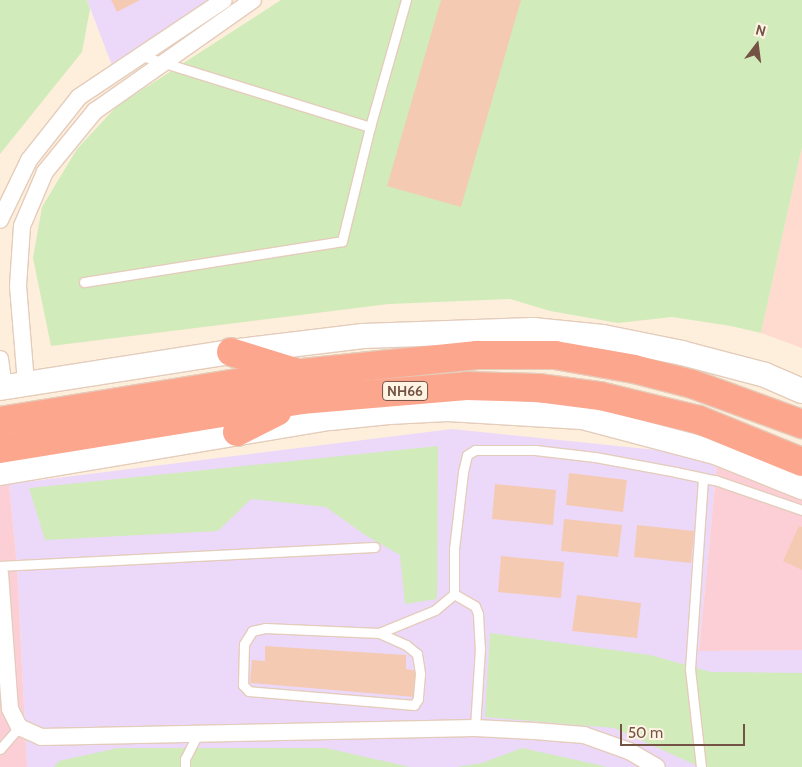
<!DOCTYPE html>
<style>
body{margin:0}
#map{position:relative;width:802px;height:767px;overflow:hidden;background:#feefdc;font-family:Cabin,sans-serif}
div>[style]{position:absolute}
.commercial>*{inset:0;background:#ffdbcf}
.education>*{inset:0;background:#ecd9f9}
.medical>*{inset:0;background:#fccfd6}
.green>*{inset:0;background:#d1ebbb}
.building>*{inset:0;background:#f5cab2}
.roads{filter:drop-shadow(1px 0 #e4ccbb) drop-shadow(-1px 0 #e4ccbb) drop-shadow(0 1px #e4ccbb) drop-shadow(0 -1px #e4ccbb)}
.lane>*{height:9px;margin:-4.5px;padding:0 4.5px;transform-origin:4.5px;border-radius:4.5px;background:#fff}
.street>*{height:16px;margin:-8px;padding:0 8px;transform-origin:8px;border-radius:8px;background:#fff}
.secondary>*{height:24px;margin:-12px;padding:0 12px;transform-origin:12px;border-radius:12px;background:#fff}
.highway>*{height:28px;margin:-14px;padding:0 14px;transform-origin:14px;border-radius:14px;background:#fda68e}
span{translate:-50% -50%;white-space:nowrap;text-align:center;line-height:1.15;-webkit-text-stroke:4px #fff3e4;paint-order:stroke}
.shield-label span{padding:1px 4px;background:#fff3e4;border:1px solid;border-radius:4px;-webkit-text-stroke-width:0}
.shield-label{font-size:14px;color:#745344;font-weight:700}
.north{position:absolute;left:732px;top:20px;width:50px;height:50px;-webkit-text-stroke:4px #fff3e4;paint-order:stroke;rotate:15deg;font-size:14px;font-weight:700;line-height:20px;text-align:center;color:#745344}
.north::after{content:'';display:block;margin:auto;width:18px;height:22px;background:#745344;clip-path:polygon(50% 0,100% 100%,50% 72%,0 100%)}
.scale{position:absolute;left:620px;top:724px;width:125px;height:22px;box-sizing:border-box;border:2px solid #745344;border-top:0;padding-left:6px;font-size:15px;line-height:18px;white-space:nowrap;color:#745344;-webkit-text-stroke:4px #fff3e4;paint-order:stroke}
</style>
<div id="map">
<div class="commercial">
<div style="clip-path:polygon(802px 147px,802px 348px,761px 333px)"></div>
</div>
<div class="education">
<div style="clip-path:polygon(87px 0,210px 0,113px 68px)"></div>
<div style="clip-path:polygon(452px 429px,657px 450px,717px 464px,699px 651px,802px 650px,802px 767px,27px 767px,17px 566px,9px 484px)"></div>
</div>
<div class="medical">
<div style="clip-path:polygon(717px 464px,802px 495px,802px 650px,699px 651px)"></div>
<div style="clip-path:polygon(9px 484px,17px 566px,27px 767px,0 767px,0 486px)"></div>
</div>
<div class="green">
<div style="clip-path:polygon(0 0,87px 0,90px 9px,82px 52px,0 154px)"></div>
<div style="clip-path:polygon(281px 0,802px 0,802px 147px,761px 333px,731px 326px,672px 317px,618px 323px,550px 311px,510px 299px,389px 304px,51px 346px,33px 258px,42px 207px,77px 149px,117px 106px)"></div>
<div style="clip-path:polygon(438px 446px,437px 599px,405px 604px,400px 555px,365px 535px,326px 507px,251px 499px,218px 531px,45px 540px,29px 488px)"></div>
<div style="clip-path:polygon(490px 633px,650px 655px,711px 672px,802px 673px,802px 767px,700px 767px,614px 728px,485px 717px)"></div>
<div style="clip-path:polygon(118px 748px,326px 748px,410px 767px,54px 767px,59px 761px)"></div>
<div style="clip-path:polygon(522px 748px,608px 767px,456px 767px,482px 763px)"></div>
</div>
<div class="building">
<div style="clip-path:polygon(111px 0,140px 0,117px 12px)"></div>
<div style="clip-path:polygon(441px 0,521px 0,461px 207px,387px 186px)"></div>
<div style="clip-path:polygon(569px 473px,627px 480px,623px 512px,566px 505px)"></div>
<div style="clip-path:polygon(495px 484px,556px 490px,553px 525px,492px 519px)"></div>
<div style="clip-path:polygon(564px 519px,622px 525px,618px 557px,561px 551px)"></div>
<div style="clip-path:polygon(637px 525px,694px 531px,691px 563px,634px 557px)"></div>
<div style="clip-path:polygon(799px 526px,802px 527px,802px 570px,783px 561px)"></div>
<div style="clip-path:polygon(501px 556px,564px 562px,561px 598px,498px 592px)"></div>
<div style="clip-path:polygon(577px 595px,641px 603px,637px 638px,572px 631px)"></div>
<div style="clip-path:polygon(265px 646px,406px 655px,406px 669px,418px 671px,415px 697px,250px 683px,252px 660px,265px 661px)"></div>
</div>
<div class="roads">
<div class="lane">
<div style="left:142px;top:56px;width:239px;rotate:17.3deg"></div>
<div style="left:370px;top:127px;width:132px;rotate:-74.2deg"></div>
<div style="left:84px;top:282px;width:261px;rotate:-9deg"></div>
<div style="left:342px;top:241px;width:117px;rotate:-76.2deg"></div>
<div style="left:0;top:566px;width:375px;rotate:-2.9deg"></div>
<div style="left:454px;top:594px;width:45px;rotate:-90deg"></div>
<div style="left:454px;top:549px;width:78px;rotate:-83.3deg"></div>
<div style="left:463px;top:472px;width:17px;rotate:-77deg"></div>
<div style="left:467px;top:455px;width:9px;rotate:-32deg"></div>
<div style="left:475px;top:450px;width:60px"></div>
<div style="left:535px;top:450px;width:60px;rotate:6.7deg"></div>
<div style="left:595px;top:457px;width:82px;rotate:10.5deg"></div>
<div style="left:676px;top:472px;width:40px;rotate:12deg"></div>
<div style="left:715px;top:480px;width:92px;rotate:19deg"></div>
<div style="left:454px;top:594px;width:24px;rotate:30deg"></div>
<div style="left:475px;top:606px;width:9px;rotate:69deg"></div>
<div style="left:478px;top:614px;width:34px;rotate:87deg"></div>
<div style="left:480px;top:648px;width:80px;rotate:93.6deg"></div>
<div style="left:379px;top:633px;width:30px;rotate:24deg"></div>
<div style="left:406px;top:645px;width:14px;rotate:39deg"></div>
<div style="left:417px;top:654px;width:20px;rotate:81deg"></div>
<div style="left:420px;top:674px;width:25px;rotate:95deg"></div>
<div style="left:418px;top:699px;width:7px;rotate:124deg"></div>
<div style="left:414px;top:705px;width:166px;rotate:-175.2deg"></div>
<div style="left:249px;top:691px;width:8px;rotate:-135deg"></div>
<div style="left:243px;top:685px;width:41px;rotate:-88.6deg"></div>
<div style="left:244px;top:644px;width:15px;rotate:-58deg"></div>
<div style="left:252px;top:631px;width:13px;rotate:-13deg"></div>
<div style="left:265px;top:628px;width:114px;rotate:2.5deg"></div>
<div style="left:379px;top:633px;width:61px;rotate:-22.3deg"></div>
<div style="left:435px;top:610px;width:25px;rotate:-40deg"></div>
<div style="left:0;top:749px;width:29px;rotate:-49deg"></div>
<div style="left:185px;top:767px;width:8px;rotate:-90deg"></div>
<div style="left:185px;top:759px;width:28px;rotate:-63deg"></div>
<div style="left:701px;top:767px;width:99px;rotate:-96.4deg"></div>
<div style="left:690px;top:669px;width:191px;rotate:-86.1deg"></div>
</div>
<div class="street">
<div style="left:0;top:220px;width:67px;rotate:-64.2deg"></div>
<div style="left:29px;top:160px;width:80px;rotate:-51.6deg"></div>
<div style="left:79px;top:97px;width:174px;rotate:-33.8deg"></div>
<div style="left:0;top:359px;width:28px;rotate:82deg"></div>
<div style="left:26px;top:383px;width:97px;rotate:-94.7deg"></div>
<div style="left:18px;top:286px;width:60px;rotate:-86.2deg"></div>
<div style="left:22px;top:226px;width:59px;rotate:-66.9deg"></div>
<div style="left:45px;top:172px;width:79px;rotate:-50.7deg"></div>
<div style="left:95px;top:111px;width:193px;rotate:-35.1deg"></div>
<div style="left:0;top:573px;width:136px;rotate:85.8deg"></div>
<div style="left:10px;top:709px;width:20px;rotate:63deg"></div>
<div style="left:19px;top:727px;width:24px;rotate:24deg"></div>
<div style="left:41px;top:737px;width:434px;rotate:-1.2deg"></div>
<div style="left:475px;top:728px;width:59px;rotate:2.9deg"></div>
<div style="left:534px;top:731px;width:50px;rotate:4.6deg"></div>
<div style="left:584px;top:735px;width:48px;rotate:19.6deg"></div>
<div style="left:629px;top:751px;width:32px;rotate:30deg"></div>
</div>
<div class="secondary">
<div style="left:0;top:388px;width:234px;rotate:-8.9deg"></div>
<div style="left:231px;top:352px;width:133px;rotate:-6.9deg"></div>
<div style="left:363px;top:336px;width:170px;rotate:-2deg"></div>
<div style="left:533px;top:330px;width:70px;rotate:5.7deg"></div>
<div style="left:603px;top:337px;width:81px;rotate:11.4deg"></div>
<div style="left:682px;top:353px;width:86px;rotate:14.8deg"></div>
<div style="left:765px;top:375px;width:40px;rotate:23.4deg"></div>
<div style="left:0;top:473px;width:335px;rotate:-9.5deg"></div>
<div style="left:330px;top:418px;width:59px;rotate:-5.8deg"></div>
<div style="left:389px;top:412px;width:59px;rotate:-2.9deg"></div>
<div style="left:448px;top:409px;width:134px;rotate:3.4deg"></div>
<div style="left:582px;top:417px;width:141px;rotate:14.8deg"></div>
<div style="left:718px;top:453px;width:91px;rotate:22deg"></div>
</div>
<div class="highway">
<div style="left:231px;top:352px;width:64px;rotate:17.3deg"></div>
<div style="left:0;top:421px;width:297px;rotate:-9.1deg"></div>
<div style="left:293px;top:374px;width:185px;rotate:-5.9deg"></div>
<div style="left:477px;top:355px;width:78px"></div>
<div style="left:555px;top:355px;width:80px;rotate:10deg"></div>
<div style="left:634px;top:369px;width:60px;rotate:14.5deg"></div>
<div style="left:692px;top:384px;width:117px;rotate:20deg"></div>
<div style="left:237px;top:432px;width:45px;rotate:-26.6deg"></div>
<div style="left:0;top:449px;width:305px;rotate:-9.2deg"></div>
<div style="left:301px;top:400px;width:166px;rotate:-4.8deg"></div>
<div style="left:466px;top:386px;width:72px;rotate:1.6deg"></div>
<div style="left:538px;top:388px;width:63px;rotate:7.4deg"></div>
<div style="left:600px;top:396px;width:102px;rotate:13.6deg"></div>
<div style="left:699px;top:420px;width:111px;rotate:22.2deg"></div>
</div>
</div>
<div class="shield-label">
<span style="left:405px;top:391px">NH66</span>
</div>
<div class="north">N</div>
<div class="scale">50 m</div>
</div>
